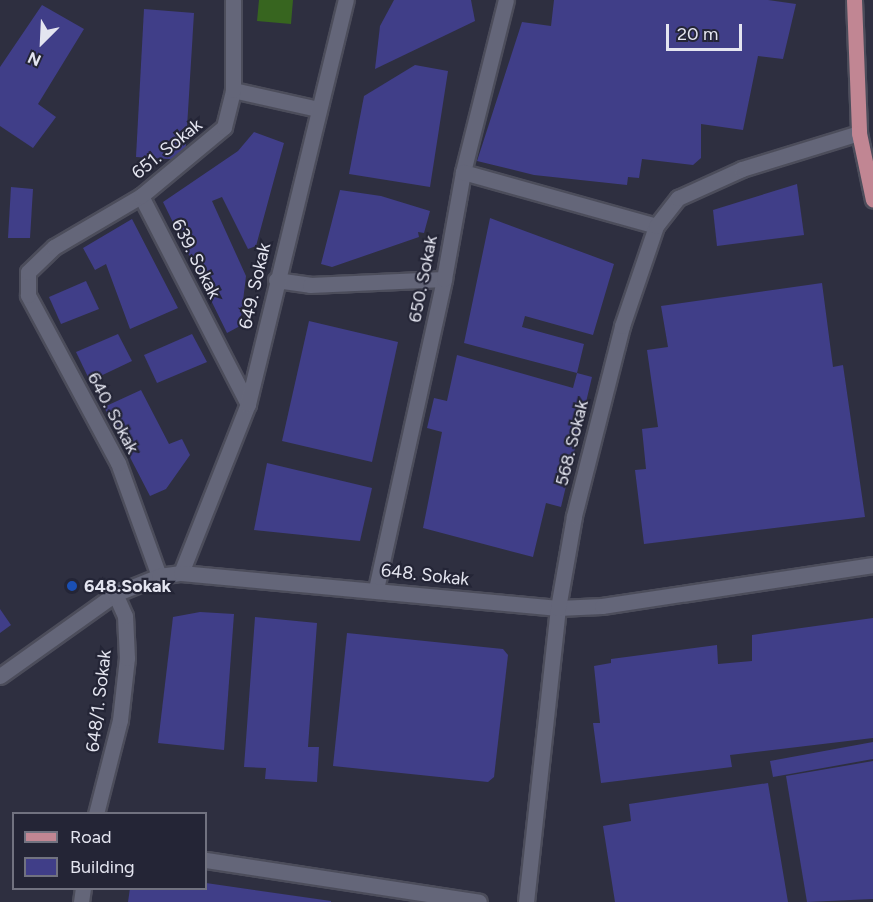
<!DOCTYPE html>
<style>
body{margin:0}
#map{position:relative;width:873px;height:902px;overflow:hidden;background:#2e2f40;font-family:Figtree,sans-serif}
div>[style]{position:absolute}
.green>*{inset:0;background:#37651f}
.building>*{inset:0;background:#403e88}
.roads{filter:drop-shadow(2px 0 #4c4d5b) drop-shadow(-2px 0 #4c4d5b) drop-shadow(0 2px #4c4d5b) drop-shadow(0 -2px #4c4d5b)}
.minor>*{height:15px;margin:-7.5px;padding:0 7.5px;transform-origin:7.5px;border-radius:7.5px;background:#646679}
.major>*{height:15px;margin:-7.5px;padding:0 7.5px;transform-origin:7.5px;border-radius:7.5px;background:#c18693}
.dots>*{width:16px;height:16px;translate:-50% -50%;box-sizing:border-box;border:3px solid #242536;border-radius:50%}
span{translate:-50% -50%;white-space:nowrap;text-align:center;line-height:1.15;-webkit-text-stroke:4.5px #242536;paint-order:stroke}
.street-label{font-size:18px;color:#e4e5f0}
.poi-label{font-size:18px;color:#e4e5f0;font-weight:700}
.left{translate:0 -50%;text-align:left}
.legend{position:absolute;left:12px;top:812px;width:195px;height:78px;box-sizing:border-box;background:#242536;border:2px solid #717280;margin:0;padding:8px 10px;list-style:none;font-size:18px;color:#e4e5f0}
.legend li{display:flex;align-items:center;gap:12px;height:30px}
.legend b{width:30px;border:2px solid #717280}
.north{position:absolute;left:12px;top:12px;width:60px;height:60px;-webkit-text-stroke:4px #242536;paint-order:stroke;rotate:204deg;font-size:16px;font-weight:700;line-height:24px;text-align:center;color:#e4e5f0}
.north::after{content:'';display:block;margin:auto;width:21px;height:27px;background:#e4e5f0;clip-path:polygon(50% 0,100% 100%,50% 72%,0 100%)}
.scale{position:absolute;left:666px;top:24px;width:76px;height:27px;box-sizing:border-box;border:3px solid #e4e5f0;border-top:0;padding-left:8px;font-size:18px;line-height:21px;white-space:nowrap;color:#e4e5f0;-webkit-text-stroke:4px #242536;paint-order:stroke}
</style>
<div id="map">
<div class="green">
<div style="clip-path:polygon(259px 0,293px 0,291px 24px,257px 21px)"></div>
</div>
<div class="building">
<div style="clip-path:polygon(394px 0,471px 0,475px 21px,375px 69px,380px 26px)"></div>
<div style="clip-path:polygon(554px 0,768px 0,796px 4px,783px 59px,758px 56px,743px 130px,701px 124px,701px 158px,693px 165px,642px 159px,639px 178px,628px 177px,627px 185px,534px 175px,477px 161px,522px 22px,551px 26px)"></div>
<div style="clip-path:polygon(42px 5px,84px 29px,38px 104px,56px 117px,33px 148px,0 126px,0 67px)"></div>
<div style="clip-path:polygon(144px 9px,194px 13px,185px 160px,136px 157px)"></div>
<div style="clip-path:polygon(415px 65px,448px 71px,430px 187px,349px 174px,364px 96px)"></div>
<div style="clip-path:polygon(254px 132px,284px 143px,256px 246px,248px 249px,222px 197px,212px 201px,246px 276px,240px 326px,227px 333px,163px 202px,238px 151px)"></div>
<div style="clip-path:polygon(797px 184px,804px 235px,717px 246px,713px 210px)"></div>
<div style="clip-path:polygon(11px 187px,33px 189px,30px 238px,8px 238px)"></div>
<div style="clip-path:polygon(340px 190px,381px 196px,430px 211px,424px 233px,418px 232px,419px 237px,332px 267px,321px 264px)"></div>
<div style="clip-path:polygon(490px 218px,614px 264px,593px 335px,525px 316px,522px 327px,584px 344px,577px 373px,464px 343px)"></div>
<div style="clip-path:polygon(132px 219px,178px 308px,130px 329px,106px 264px,95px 270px,83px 248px)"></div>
<div style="clip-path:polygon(86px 281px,99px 309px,61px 324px,49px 297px)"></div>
<div style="clip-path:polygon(822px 283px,833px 367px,843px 365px,865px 517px,644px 544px,635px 470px,646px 469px,642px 429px,658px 427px,647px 350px,668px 347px,661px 306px)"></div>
<div style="clip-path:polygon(309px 321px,398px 342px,372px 462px,282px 441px)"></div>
<div style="clip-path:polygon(118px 334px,132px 361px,90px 381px,76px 352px)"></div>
<div style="clip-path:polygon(192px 334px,207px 362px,157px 383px,144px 355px)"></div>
<div style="clip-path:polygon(457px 355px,573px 388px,577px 373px,592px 377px,561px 507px,546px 503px,533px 557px,423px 528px,442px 432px,427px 428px,434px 398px,447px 401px)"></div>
<div style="clip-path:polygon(141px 390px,169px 444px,182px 439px,190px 455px,166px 489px,150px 496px,104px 407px)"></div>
<div style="clip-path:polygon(267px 463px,372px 488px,360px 541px,254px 530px)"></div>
<div style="clip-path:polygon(0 609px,11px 625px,0 633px)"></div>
<div style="clip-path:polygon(200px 612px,234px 614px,224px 750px,158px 743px,173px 617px)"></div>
<div style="clip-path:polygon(255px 617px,317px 623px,308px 747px,319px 747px,317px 782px,265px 779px,266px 768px,244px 767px)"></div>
<div style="clip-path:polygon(873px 618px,873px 738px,730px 755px,732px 767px,601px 783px,593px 723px,600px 723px,594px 666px,611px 663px,611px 659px,717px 645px,718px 664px,752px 661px,752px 635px)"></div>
<div style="clip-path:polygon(347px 633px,503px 649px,508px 655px,494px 777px,488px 782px,333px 766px)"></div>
<div style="clip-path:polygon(873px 742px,873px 759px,773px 777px,770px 761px)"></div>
<div style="clip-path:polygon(873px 761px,873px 899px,807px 902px,786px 776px)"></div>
<div style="clip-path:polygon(768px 783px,788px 902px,615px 902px,603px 826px,631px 821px,629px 804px)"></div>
<div style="clip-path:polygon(206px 883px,331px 901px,331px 902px,128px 902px,130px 888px,206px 888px)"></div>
</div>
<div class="roads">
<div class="minor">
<div style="left:233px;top:90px;width:87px;rotate:12.6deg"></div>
<div style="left:463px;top:172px;width:177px;rotate:-76deg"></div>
<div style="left:141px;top:196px;width:234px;rotate:62.8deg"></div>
<div style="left:276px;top:280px;width:34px;rotate:8deg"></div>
<div style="left:310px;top:285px;width:134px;rotate:-2.6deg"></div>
<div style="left:181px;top:573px;width:182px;rotate:-68.4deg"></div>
<div style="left:248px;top:404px;width:416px;rotate:-76.4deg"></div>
<div style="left:159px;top:576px;width:120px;rotate:-109.9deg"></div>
<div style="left:118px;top:463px;width:191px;rotate:-118.2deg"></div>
<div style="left:28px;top:295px;width:23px;rotate:-90deg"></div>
<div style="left:28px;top:272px;width:36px;rotate:-44deg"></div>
<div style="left:54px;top:247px;width:101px;rotate:-30.4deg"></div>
<div style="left:141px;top:196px;width:108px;rotate:-39.7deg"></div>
<div style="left:224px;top:127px;width:38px;rotate:-76deg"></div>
<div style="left:233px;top:90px;width:90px;rotate:-90deg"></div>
<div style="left:376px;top:589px;width:317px;rotate:-77.6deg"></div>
<div style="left:444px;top:279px;width:109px;rotate:-79.9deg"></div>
<div style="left:463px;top:172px;width:200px;rotate:15.6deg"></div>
<div style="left:0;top:676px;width:141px;rotate:-35.5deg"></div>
<div style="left:115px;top:594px;width:48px;rotate:-22.2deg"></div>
<div style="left:159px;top:576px;width:22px;rotate:-8deg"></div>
<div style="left:181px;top:573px;width:379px;rotate:5.3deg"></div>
<div style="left:558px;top:608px;width:44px;rotate:-2.6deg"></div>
<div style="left:602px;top:606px;width:274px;rotate:-8.6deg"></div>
<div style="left:96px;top:814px;width:97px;rotate:-75.7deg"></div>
<div style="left:120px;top:720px;width:62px;rotate:-83.6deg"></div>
<div style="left:127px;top:658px;width:42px;rotate:-92.7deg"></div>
<div style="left:125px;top:616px;width:24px;rotate:-114deg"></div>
<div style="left:206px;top:860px;width:276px;rotate:8.7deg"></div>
<div style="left:81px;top:902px;width:14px;rotate:-82deg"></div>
<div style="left:526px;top:902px;width:296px;rotate:-83.8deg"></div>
<div style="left:558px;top:608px;width:93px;rotate:-80.1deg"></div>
<div style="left:574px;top:516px;width:196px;rotate:-75.8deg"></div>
<div style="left:622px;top:326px;width:106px;rotate:-71.2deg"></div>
<div style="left:656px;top:226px;width:36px;rotate:-52deg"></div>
<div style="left:678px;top:198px;width:70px;rotate:-24.4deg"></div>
<div style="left:742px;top:169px;width:122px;rotate:-17.1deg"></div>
</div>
<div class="major">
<div style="left:854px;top:0;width:133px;rotate:87.8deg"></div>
<div style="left:859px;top:133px;width:68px;rotate:78.2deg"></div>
</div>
</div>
<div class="dots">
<div style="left:72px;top:586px;background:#1a4fb4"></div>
</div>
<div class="street-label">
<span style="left:167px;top:149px;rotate:-39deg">651. Sokak</span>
<span style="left:196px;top:259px;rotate:63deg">639. Sokak</span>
<span style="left:423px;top:279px;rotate:-79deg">650. Sokak</span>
<span style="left:255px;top:286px;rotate:-77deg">649. Sokak</span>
<span style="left:113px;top:413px;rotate:62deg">640. Sokak</span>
<span style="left:572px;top:443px;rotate:-76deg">568. Sokak</span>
<span style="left:425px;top:575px;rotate:6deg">648. Sokak</span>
<span style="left:99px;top:701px;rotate:-83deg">648/1. Sokak</span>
</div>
<div class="poi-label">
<span class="left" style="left:84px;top:586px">648.Sokak</span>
</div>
<ul class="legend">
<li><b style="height:8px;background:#c18693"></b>Road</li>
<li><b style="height:16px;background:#403e88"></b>Building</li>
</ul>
<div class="north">N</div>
<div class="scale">20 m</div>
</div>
